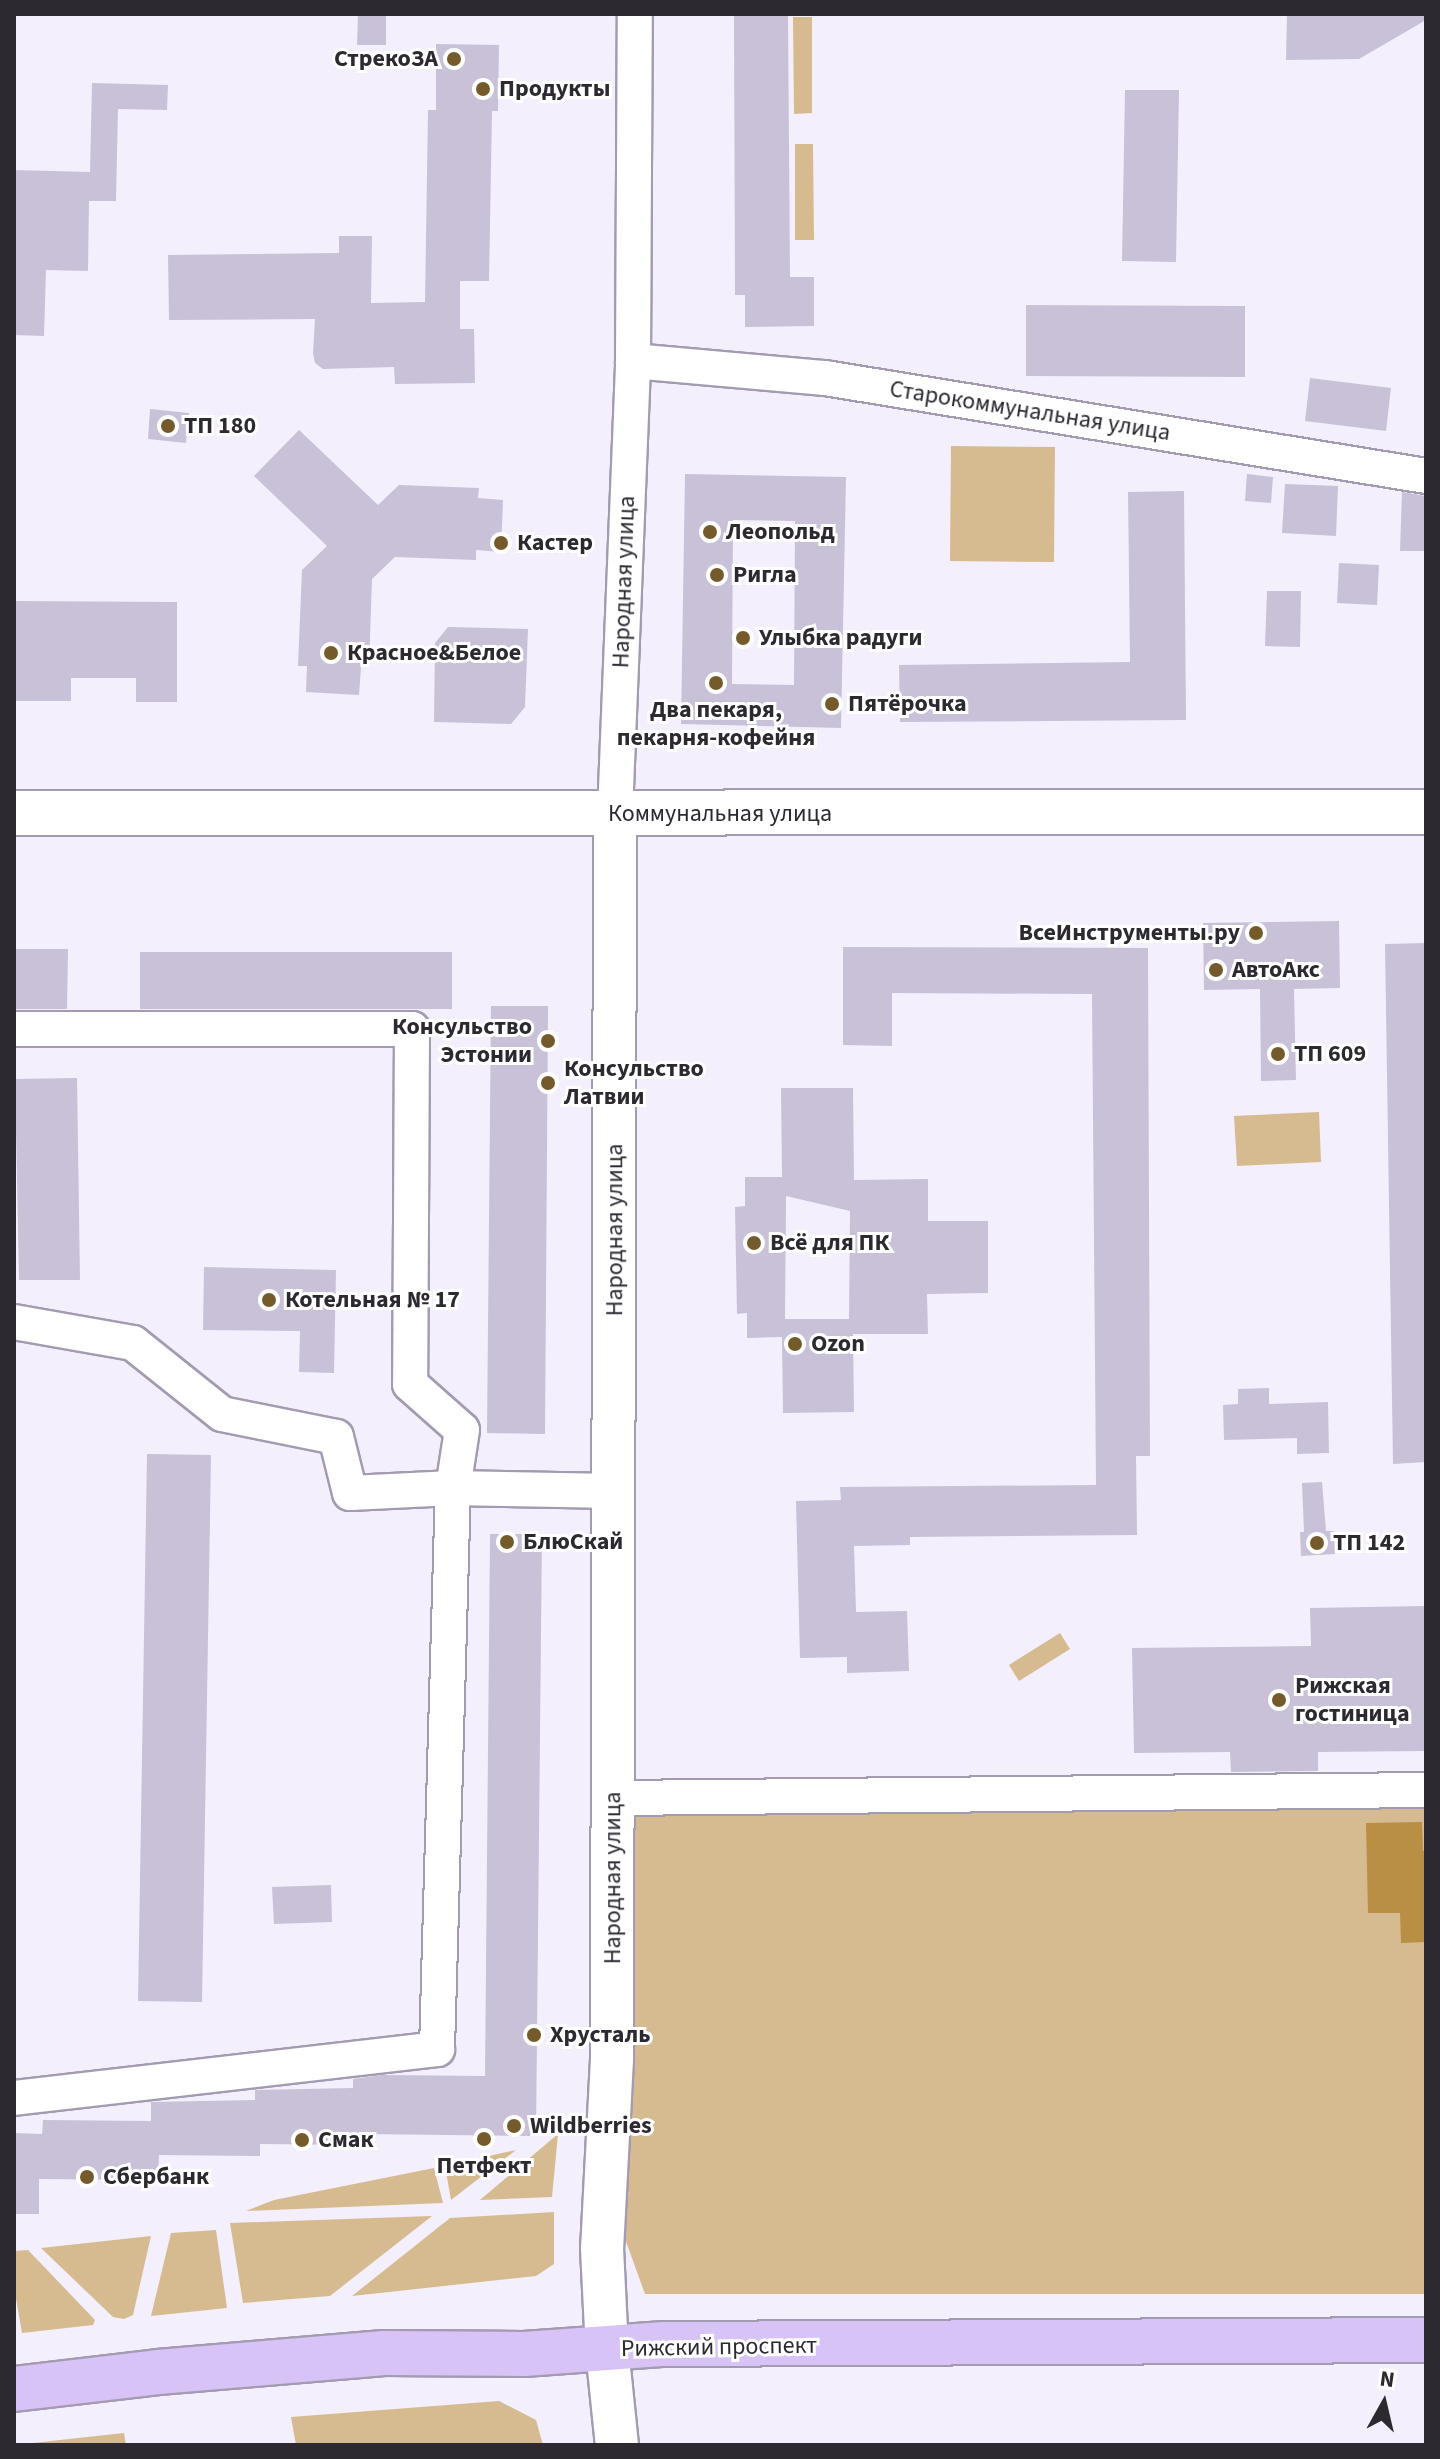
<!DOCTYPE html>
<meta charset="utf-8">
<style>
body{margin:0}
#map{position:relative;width:1440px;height:2459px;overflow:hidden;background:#f4effd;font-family:"Source Sans 3",sans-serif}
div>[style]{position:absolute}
.green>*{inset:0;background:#d5bb8f}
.water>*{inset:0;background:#b88f44}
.building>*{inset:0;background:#c9c1d7}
.roads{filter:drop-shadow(2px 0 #a39bb1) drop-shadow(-2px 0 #a39bb1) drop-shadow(0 2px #a39bb1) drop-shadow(0 -2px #a39bb1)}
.minor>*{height:34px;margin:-17px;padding:0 17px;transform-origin:17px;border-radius:17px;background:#fff}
.tertiary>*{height:42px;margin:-21px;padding:0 21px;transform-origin:21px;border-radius:21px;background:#fff}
.secondary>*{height:44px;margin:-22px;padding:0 22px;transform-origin:22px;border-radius:22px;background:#fff}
.primary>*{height:44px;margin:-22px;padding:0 22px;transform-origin:22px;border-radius:22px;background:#d8c3f6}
.dots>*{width:22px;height:22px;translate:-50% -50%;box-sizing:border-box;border:4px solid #fff;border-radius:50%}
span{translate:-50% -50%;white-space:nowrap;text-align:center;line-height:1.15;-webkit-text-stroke:6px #fff;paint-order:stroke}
.poi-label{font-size:24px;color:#2c2931;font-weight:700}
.right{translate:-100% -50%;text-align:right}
.left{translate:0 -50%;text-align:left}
.street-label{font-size:24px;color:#2c2931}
.frame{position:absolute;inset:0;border:16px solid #2c2931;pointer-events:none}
.north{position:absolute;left:1344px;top:2363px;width:80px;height:80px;-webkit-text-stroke:6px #fff;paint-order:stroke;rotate:8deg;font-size:22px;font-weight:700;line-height:32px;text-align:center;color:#2c2931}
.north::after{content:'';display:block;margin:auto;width:28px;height:36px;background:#2c2931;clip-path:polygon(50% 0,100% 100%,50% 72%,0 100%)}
</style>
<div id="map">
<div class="green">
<div style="clip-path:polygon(793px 17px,812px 17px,812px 113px,794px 114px)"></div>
<div style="clip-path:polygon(795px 144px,813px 144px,814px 240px,795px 240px)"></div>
<div style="clip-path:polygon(951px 446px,1055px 447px,1054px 562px,950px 561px)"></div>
<div style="clip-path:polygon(1319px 1112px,1321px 1162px,1237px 1166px,1234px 1116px)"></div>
<div style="clip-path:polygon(1060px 1633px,1070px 1649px,1019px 1681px,1009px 1665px)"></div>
<div style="clip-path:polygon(1426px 1797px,1426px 2294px,645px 2294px,620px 2225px,631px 1805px)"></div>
<div style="clip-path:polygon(558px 2134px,552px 2197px,480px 2200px)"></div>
<div style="clip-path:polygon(516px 2150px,451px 2200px,445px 2166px)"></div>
<div style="clip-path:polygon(434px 2168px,443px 2203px,246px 2211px,274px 2200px)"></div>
<div style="clip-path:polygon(554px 2212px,554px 2264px,536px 2276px,352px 2296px,450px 2218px)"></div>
<div style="clip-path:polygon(432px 2216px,330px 2296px,243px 2303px,230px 2223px)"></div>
<div style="clip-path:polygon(216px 2230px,227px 2308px,151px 2316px,171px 2233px)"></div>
<div style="clip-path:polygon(151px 2236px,133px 2315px,124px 2319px,113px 2317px,41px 2248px)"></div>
<div style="clip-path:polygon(28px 2250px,95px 2320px,93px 2325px,22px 2333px,14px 2287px,14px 2251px)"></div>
<div style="clip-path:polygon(499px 2401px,536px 2420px,543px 2445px,296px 2445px,291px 2417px)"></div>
<div style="clip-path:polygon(124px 2433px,126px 2445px,14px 2445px)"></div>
</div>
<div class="water">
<div style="clip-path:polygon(1422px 1822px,1423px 1851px,1426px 1851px,1426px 1942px,1401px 1943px,1400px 1913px,1368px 1913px,1366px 1823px)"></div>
</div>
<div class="building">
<div style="clip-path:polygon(358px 14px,386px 14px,386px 45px,357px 45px)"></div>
<div style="clip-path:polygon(734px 14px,788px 14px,790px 277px,814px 277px,814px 326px,745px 327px,745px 295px,735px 295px)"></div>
<div style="clip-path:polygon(1287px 14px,1426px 14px,1426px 20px,1359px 59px,1286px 60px)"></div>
<div style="clip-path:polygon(436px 44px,499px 45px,498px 111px,492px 111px,489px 281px,460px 281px,460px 329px,474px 329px,475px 383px,395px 384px,394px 367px,323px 369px,315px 363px,313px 353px,315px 319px,169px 320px,168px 255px,339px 253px,339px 236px,372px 236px,371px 303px,425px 302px,428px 110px,436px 110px)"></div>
<div style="clip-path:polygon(92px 83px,168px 85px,167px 110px,118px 109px,116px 201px,89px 201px,88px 271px,46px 270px,44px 336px,14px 335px,14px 170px,90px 172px)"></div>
<div style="clip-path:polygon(1125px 90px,1179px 90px,1176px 262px,1122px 261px)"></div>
<div style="clip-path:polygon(1026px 305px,1245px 306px,1245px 377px,1026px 376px)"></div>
<div style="clip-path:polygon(1310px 378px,1391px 388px,1386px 431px,1305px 421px)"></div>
<div style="clip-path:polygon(150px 409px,189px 413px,186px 443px,148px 439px)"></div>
<div style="clip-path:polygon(299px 430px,378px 505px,399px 485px,479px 488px,478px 498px,503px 500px,501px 552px,476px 550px,476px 560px,395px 557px,372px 579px,369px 667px,361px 667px,359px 695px,306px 692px,307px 666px,298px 666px,302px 570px,327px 546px,254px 476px)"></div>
<div style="clip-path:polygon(evenodd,685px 474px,846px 477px,841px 728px,681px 724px,685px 474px,733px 520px,795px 521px,794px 685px,732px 684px,733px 520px)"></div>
<div style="clip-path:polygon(1247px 474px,1273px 477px,1271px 503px,1245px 501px)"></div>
<div style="clip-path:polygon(1285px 484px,1338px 486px,1336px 536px,1282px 533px)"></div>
<div style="clip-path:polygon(1184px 491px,1186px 720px,900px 722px,899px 665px,1130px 662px,1128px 492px)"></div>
<div style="clip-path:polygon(1402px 492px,1426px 496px,1426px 551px,1400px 551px)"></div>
<div style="clip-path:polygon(1339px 563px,1379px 565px,1377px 605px,1337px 603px)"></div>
<div style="clip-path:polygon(1267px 591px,1301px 591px,1300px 647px,1265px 646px)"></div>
<div style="clip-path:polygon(14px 601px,177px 602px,177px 702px,136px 702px,136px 678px,71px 678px,71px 701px,14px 701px)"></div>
<div style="clip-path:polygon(448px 627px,528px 629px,525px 707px,511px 724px,434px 722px,435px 643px)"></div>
<div style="clip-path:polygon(1339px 921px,1340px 988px,1294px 989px,1296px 1080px,1261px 1081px,1260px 989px,1204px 990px,1203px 923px)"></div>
<div style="clip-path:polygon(1426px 943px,1426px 1462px,1393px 1464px,1385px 944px)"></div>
<div style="clip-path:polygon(843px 947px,1148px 948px,1150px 1456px,1136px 1456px,1137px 1535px,910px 1537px,910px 1545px,854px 1546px,856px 1612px,907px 1611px,909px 1671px,847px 1673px,847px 1657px,800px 1658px,796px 1501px,841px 1500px,840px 1487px,1096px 1485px,1092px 994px,892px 993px,892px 1046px,843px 1045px)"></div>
<div style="clip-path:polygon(14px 949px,68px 949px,67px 1009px,14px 1009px)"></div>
<div style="clip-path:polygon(140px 952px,452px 952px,452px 1009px,140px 1009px)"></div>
<div style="clip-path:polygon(491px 1006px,548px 1006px,545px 1434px,487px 1433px)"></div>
<div style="clip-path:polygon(77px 1078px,80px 1280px,19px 1280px,15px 1079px)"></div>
<div style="clip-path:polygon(evenodd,781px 1088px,853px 1088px,854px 1180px,928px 1179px,928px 1221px,988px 1221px,988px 1293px,927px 1294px,928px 1334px,853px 1334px,854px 1412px,783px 1413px,782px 1337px,747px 1338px,747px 1313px,737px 1314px,735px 1207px,745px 1206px,745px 1177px,782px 1177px,781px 1088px,786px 1196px,850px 1211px,849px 1319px,785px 1319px,786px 1196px)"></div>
<div style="clip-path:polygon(204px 1267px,336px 1270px,334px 1373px,299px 1372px,300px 1331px,203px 1330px)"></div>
<div style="clip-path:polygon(1269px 1388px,1269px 1404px,1328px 1402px,1329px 1453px,1297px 1454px,1297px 1438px,1224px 1440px,1223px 1405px,1238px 1404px,1238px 1389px)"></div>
<div style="clip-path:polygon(147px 1454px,211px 1455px,202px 2002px,138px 2001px)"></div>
<div style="clip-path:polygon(1322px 1482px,1326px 1531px,1334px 1531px,1335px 1554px,1301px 1556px,1300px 1532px,1304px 1532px,1302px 1483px)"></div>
<div style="clip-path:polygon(490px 1534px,542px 1534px,536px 2136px,361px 2134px,361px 2145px,260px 2144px,260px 2156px,159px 2155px,158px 2180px,39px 2179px,39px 2214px,14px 2214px,14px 2133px,42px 2134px,43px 2120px,151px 2121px,151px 2102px,255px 2100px,255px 2090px,353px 2088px,353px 2079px,382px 2075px,485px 2076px)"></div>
<div style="clip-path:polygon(1426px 1606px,1426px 1751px,1318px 1752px,1318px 1771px,1231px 1772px,1230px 1752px,1134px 1753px,1132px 1648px,1311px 1646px,1310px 1608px)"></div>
<div style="clip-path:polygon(331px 1885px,332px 1922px,274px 1924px,272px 1887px)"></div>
</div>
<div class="roads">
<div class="minor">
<div style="left:633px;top:361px;width:193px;rotate:5.1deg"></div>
<div style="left:825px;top:378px;width:609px;rotate:9.26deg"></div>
<div style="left:615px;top:814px;width:453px;rotate:-87.7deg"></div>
<div style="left:633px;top:361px;width:347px;rotate:-89.7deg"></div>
<div style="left:14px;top:1029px;width:398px"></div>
<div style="left:412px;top:1029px;width:355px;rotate:90.3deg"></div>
<div style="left:410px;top:1384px;width:69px;rotate:41.5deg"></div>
<div style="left:462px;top:1430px;width:59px;rotate:98.8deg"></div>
<div style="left:453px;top:1488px;width:103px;rotate:177.2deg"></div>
<div style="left:350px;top:1493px;width:58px;rotate:-104deg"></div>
<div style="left:336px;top:1437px;width:116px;rotate:-168.6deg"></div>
<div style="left:222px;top:1414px;width:114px;rotate:-141.4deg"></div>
<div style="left:133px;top:1343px;width:121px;rotate:-170deg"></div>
<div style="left:613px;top:1798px;width:813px;rotate:-0.56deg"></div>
<div style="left:14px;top:2098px;width:426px;rotate:-6.6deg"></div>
<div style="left:437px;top:2049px;width:561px;rotate:-88.37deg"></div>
<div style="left:453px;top:1488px;width:158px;rotate:1.1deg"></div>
</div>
<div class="tertiary">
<div style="left:615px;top:814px;width:1245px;rotate:90.14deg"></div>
<div style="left:612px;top:2059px;width:189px;rotate:93deg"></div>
<div style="left:602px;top:2248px;width:101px;rotate:87.2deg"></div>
<div style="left:607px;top:2349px;width:97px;rotate:84.1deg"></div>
</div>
<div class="secondary">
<div style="left:14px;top:813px;width:1412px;rotate:-0.04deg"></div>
</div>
<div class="primary">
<div style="left:14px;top:2389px;width:145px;rotate:-6.7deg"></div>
<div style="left:158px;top:2372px;width:227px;rotate:-4.8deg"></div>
<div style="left:384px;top:2353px;width:140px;rotate:0.4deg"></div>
<div style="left:524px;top:2354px;width:141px;rotate:-4.1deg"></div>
<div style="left:665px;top:2344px;width:761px;rotate:-0.3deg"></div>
</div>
</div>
<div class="dots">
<div style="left:454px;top:59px;background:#755b2c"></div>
<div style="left:483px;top:89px;background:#755b2c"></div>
<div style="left:168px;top:426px;background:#755b2c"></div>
<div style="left:710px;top:532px;background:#755b2c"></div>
<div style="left:501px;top:543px;background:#755b2c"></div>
<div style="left:717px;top:575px;background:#755b2c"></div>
<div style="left:743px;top:638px;background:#755b2c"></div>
<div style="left:331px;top:653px;background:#755b2c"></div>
<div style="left:716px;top:683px;background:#755b2c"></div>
<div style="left:832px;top:704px;background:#755b2c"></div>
<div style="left:1256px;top:933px;background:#755b2c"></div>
<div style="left:1216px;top:970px;background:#755b2c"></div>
<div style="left:548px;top:1041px;background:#755b2c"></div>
<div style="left:1278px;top:1054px;background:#755b2c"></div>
<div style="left:548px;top:1083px;background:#755b2c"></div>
<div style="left:754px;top:1243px;background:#755b2c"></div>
<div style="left:269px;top:1300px;background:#755b2c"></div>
<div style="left:795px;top:1344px;background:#755b2c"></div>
<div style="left:507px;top:1542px;background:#755b2c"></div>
<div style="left:1317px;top:1543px;background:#755b2c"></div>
<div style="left:1279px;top:1700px;background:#755b2c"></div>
<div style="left:534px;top:2035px;background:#755b2c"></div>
<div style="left:514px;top:2126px;background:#755b2c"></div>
<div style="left:484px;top:2139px;background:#755b2c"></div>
<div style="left:302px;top:2140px;background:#755b2c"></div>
<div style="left:87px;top:2177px;background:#755b2c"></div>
</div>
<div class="poi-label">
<span class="right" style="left:438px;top:59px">СтрекоЗА</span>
<span class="left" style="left:499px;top:89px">Продукты</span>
<span class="left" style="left:184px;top:426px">ТП 180</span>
<span class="left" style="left:726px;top:532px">Леопольд</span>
<span class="left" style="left:517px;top:543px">Кастер</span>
<span class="left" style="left:733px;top:575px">Ригла</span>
<span class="left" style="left:759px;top:638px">Улыбка радуги</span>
<span class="left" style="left:347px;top:653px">Красное&amp;Белое</span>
<span class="left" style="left:848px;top:704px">Пятёрочка</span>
<span style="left:716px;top:724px">Два пекаря,<br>пекарня-кофейня</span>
<span class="right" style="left:1240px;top:933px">ВсеИнструменты.ру</span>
<span class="left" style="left:1232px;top:970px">АвтоАкс</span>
<span class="right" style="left:532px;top:1041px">Консульство<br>Эстонии</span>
<span class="left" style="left:1294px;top:1054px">ТП 609</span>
<span class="left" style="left:564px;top:1083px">Консульство<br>Латвии</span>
<span class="left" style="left:770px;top:1243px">Всё для ПК</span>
<span class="left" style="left:285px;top:1300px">Котельная № 17</span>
<span class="left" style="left:811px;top:1344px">Ozon</span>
<span class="left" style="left:523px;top:1542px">БлюСкай</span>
<span class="left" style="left:1333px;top:1543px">ТП 142</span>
<span class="left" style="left:1295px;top:1700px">Рижская<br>гостиница</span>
<span class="left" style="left:550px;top:2035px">Хрусталь</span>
<span class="left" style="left:530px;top:2126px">Wildberries</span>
<span class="left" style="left:318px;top:2140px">Смак</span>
<span style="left:484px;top:2166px">Петфект</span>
<span class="left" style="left:103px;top:2177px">Сбербанк</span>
</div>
<div class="street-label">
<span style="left:1030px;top:411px;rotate:9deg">Старокоммунальная улица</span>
<span style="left:624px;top:582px;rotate:-88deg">Народная улица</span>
<span style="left:720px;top:814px">Коммунальная улица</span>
<span style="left:615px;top:1230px;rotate:-90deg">Народная улица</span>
<span style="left:613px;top:1878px;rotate:-90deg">Народная улица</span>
<span style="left:719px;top:2347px;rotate:-1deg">Рижский проспект</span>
</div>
<div class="frame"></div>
<div class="north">N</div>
</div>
